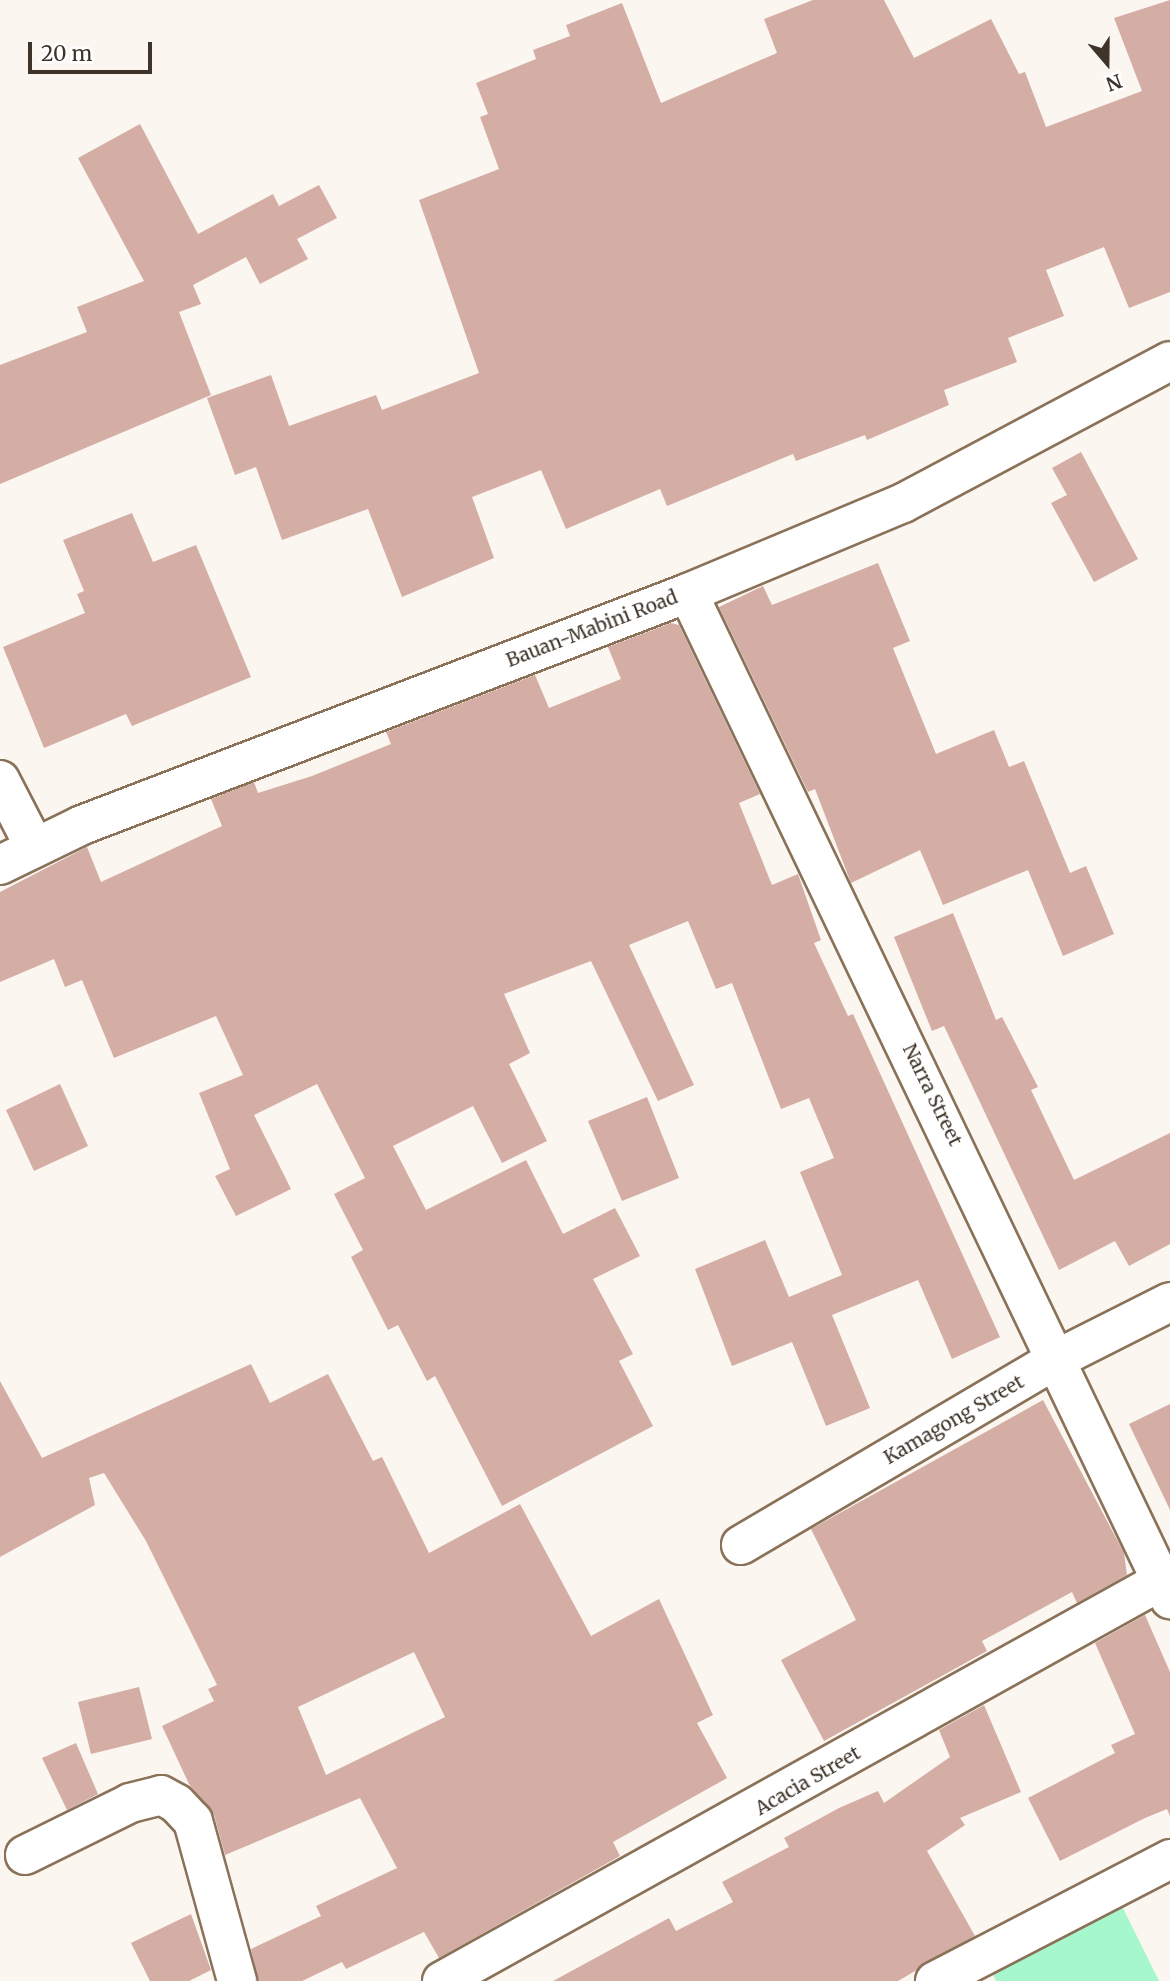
<!DOCTYPE html>
<style>
body{margin:0}
#map{position:relative;width:1170px;height:1981px;overflow:hidden;background:#fcf6f1;font-family:Merriweather,serif}
div>[style]{position:absolute}
.green>*{inset:0;background:#a7f7cc}
.building>*{inset:0;background:#d4ada4}
.roads{filter:drop-shadow(2px 0 #8a7259) drop-shadow(-2px 0 #8a7259) drop-shadow(0 2px #8a7259) drop-shadow(0 -2px #8a7259)}
.street>*{height:38px;margin:-19px;padding:0 19px;transform-origin:19px;border-radius:19px;background:#fff}
.secondary>*{height:38px;margin:-19px;padding:0 19px;transform-origin:19px;border-radius:19px;background:#fff}
span{translate:-50% -50%;white-space:nowrap;text-align:center;line-height:1.15;-webkit-text-stroke:7px #fff;paint-order:stroke}
.street-label{font-size:19px;color:#3e3429}
.north{position:absolute;left:1072px;top:28px;width:70px;height:70px;-webkit-text-stroke:5px #fff;paint-order:stroke;rotate:160deg;font-size:19px;font-weight:700;line-height:28px;text-align:center;color:#3e3429}
.north::after{content:'';display:block;margin:auto;width:24px;height:32px;background:#3e3429;clip-path:polygon(50% 0,100% 100%,50% 72%,0 100%)}
.scale{position:absolute;left:28px;top:42px;width:124px;height:32px;box-sizing:border-box;border:4px solid #3e3429;border-top:0;padding-left:9px;font-size:21px;line-height:24px;white-space:nowrap;color:#3e3429;-webkit-text-stroke:5px #fff;paint-order:stroke}
</style>
<div id="map">
<div class="green">
<div style="clip-path:polygon(1120px 1902px,1159px 1981px,996px 1981px,989px 1966px)"></div>
</div>
<div class="building">
<div style="clip-path:polygon(813px 0,884px 0,914px 58px,991px 19px,1019px 74px,1025px 72px,1046px 127px,1142px 91px,1114px 18px,1170px 0,1170px 292px,1129px 308px,1104px 247px,1046px 270px,1064px 316px,1008px 338px,1017px 362px,944px 390px,949px 405px,867px 440px,865px 435px,796px 461px,793px 454px,667px 506px,660px 489px,566px 529px,541px 470px,472px 497px,494px 558px,402px 597px,368px 509px,282px 540px,256px 467px,235px 475px,207px 398px,271px 375px,289px 426px,376px 395px,382px 410px,479px 373px,419px 200px,499px 169px,480px 117px,488px 114px,476px 83px,536px 59px,533px 50px,570px 36px,566px 25px,622px 3px,661px 103px,777px 53px,764px 19px)"></div>
<div style="clip-path:polygon(140px 124px,198px 234px,273px 194px,279px 206px,319px 185px,337px 218px,297px 239px,308px 259px,260px 284px,246px 257px,193px 285px,201px 304px,179px 312px,211px 395px,0 484px,0 365px,87px 332px,77px 307px,144px 281px,78px 158px)"></div>
<div style="clip-path:polygon(1081px 452px,1138px 559px,1094px 582px,1051px 503px,1067px 495px,1052px 468px)"></div>
<div style="clip-path:polygon(132px 513px,153px 562px,196px 545px,251px 677px,132px 726px,126px 714px,44px 748px,3px 647px,85px 613px,77px 594px,84px 591px,63px 540px)"></div>
<div style="clip-path:polygon(878px 563px,910px 641px,893px 648px,936px 754px,994px 730px,1009px 767px,1024px 761px,1070px 873px,1086px 866px,1114px 934px,1063px 956px,1028px 870px,943px 905px,920px 850px,851px 883px,815px 789px,808px 792px,719px 607px,763px 586px,772px 605px)"></div>
<div style="clip-path:polygon(671px 623px,679px 625px,760px 794px,739px 803px,772px 885px,798px 874px,821px 940px,814px 943px,848px 1016px,853px 1014px,1000px 1337px,952px 1359px,918px 1280px,832px 1315px,870px 1408px,826px 1426px,792px 1342px,732px 1366px,695px 1269px,765px 1240px,789px 1297px,842px 1275px,800px 1172px,834px 1158px,809px 1098px,781px 1109px,732px 983px,716px 989px,688px 921px,629px 945px,694px 1085px,658px 1101px,591px 961px,504px 994px,530px 1053px,509px 1064px,547px 1141px,502px 1163px,473px 1106px,393px 1146px,426px 1210px,526px 1160px,563px 1234px,615px 1208px,640px 1256px,593px 1279px,633px 1354px,619px 1361px,653px 1426px,502px 1506px,435px 1376px,427px 1381px,398px 1325px,388px 1330px,351px 1257px,363px 1250px,334px 1194px,365px 1178px,317px 1084px,254px 1115px,291px 1189px,236px 1216px,215px 1176px,230px 1169px,199px 1093px,243px 1075px,216px 1016px,114px 1058px,82px 980px,65px 987px,54px 959px,0 982px,0 892px,87px 847px,101px 882px,222px 826px,211px 799px,254px 782px,258px 793px,312px 776px,391px 744px,386px 732px,535px 675px,549px 708px,621px 679px,608px 647px)"></div>
<div style="clip-path:polygon(953px 913px,996px 1020px,1002px 1017px,1038px 1087px,1031px 1090px,1074px 1180px,1170px 1133px,1170px 1244px,1129px 1266px,1115px 1241px,1059px 1270px,944px 1026px,932px 1031px,894px 937px)"></div>
<div style="clip-path:polygon(60px 1084px,88px 1146px,34px 1171px,6px 1110px)"></div>
<div style="clip-path:polygon(647px 1097px,679px 1178px,622px 1201px,588px 1121px)"></div>
<div style="clip-path:polygon(evenodd,251px 1364px,270px 1403px,328px 1374px,373px 1461px,382px 1457px,429px 1553px,520px 1504px,591px 1636px,659px 1599px,713px 1715px,697px 1723px,727px 1778px,613px 1842px,620px 1856px,439px 1958px,424px 1932px,346px 1969px,342px 1962px,302px 1981px,258px 1981px,251px 1949px,321px 1916px,316px 1906px,397px 1868px,360px 1798px,225px 1855px,214px 1815px,189px 1784px,162px 1726px,214px 1701px,208px 1689px,217px 1685px,146px 1541px,104px 1473px,89px 1478px,95px 1505px,0 1557px,0 1381px,42px 1458px,251px 1364px,414px 1652px,445px 1717px,326px 1775px,298px 1707px,414px 1652px)"></div>
<div style="clip-path:polygon(1043px 1400px,1124px 1553px,1127px 1575px,1077px 1603px,1072px 1592px,982px 1641px,987px 1651px,824px 1741px,781px 1660px,856px 1620px,811px 1529px)"></div>
<div style="clip-path:polygon(1170px 1404px,1170px 1510px,1129px 1424px)"></div>
<div style="clip-path:polygon(1145px 1615px,1170px 1672px,1170px 1816px,1167px 1809px,1145px 1818px,1060px 1861px,1028px 1798px,1115px 1753px,1111px 1745px,1135px 1734px,1095px 1643px)"></div>
<div style="clip-path:polygon(139px 1687px,152px 1739px,91px 1754px,78px 1702px)"></div>
<div style="clip-path:polygon(984px 1705px,1021px 1792px,960px 1818px,965px 1825px,927px 1851px,975px 1936px,898px 1981px,553px 1981px,669px 1918px,676px 1931px,733px 1902px,722px 1882px,789px 1847px,784px 1838px,839px 1808px,878px 1791px,884px 1803px,950px 1757px,939px 1730px)"></div>
<div style="clip-path:polygon(76px 1743px,98px 1794px,67px 1810px,42px 1758px)"></div>
<div style="clip-path:polygon(191px 1914px,211px 1970px,189px 1981px,150px 1981px,131px 1943px)"></div>
</div>
<div class="roads">
<div class="street">
<div style="left:688px;top:593px;width:1116px;rotate:64.4deg"></div>
<div style="left:0;top:780px;width:74px;rotate:62.7deg"></div>
<div style="left:741px;top:1545px;width:369px;rotate:-30.5deg"></div>
<div style="left:1059px;top:1358px;width:124px;rotate:-26.8deg"></div>
<div style="left:25px;top:1855px;width:117px;rotate:-26.3deg"></div>
<div style="left:130px;top:1803px;width:32px;rotate:-14deg"></div>
<div style="left:161px;top:1795px;width:18px;rotate:29deg"></div>
<div style="left:177px;top:1804px;width:23px;rotate:47deg"></div>
<div style="left:193px;top:1821px;width:166px;rotate:74.6deg"></div>
<div style="left:442px;top:1981px;width:833px;rotate:-29.09deg"></div>
<div style="left:935px;top:1981px;width:265px;rotate:-27.4deg"></div>
</div>
<div class="secondary">
<div style="left:0;top:865px;width:91px;rotate:-26deg"></div>
<div style="left:82px;top:825px;width:649px;rotate:-20.95deg"></div>
<div style="left:688px;top:593px;width:233px;rotate:-22.7deg"></div>
<div style="left:903px;top:503px;width:302px;rotate:-28deg"></div>
</div>
</div>
<div class="street-label">
<span style="left:592px;top:629px;rotate:-21deg">Bauan-Mabini Road</span>
<span style="left:932px;top:1095px;rotate:64deg">Narra Street</span>
<span style="left:954px;top:1420px;rotate:-30deg">Kamagong Street</span>
<span style="left:808px;top:1781px;rotate:-30deg">Acacia Street</span>
</div>
<div class="north">N</div>
<div class="scale">20 m</div>
</div>
